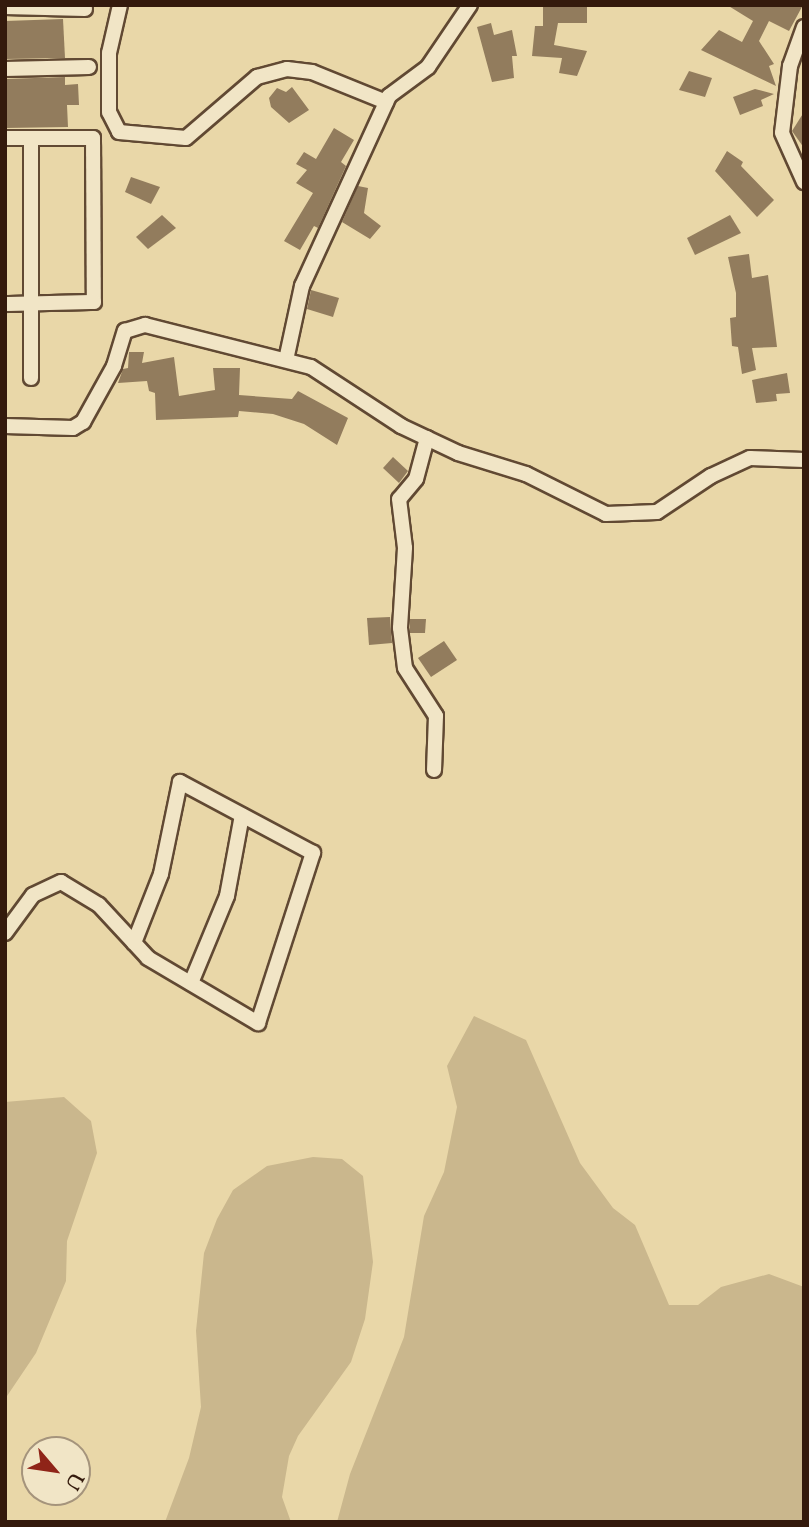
<!DOCTYPE html>
<style>
body{margin:0}
#map{position:relative;width:809px;height:1527px;overflow:hidden;background:#e9d7a8;font-family:"Sorts Mill Goudy",serif}
div>[style]{position:absolute}
.green>*{inset:0;background:#cab78d}
.building>*{inset:0;background:#927c5d}
.roads{filter:drop-shadow(2px 0 #614933) drop-shadow(-2px 0 #614933) drop-shadow(0 2px #614933) drop-shadow(0 -2px #614933)}
.street>*{height:14px;margin:-7px;padding:0 7px;transform-origin:7px;border-radius:7px;background:#f1e5c6}
span{translate:-50% -50%;white-space:nowrap;text-align:center;line-height:1.15;-webkit-text-stroke:5px #f1e5c6;paint-order:stroke}
.frame{position:absolute;inset:0;border:7px solid #341a0c;pointer-events:none}
.north{position:absolute;left:21px;top:1436px;width:70px;height:70px;box-sizing:border-box;background:#f1e5c6;border:2px solid #a5947c;border-radius:50%;rotate:119deg;font-size:19px;font-weight:700;line-height:28px;text-align:center;color:#341a0c}
.north::after{content:'';display:block;margin:auto;width:24px;height:32px;background:#8f2418;clip-path:polygon(50% 0,100% 100%,50% 72%,0 100%)}
</style>
<div id="map">
<div class="green">
<div style="clip-path:polygon(474px 1016px,526px 1040px,580px 1163px,613px 1208px,635px 1225px,669px 1305px,698px 1305px,721px 1287px,769px 1274px,804px 1287px,804px 1522px,337px 1522px,350px 1474px,404px 1337px,424px 1216px,444px 1172px,457px 1107px,447px 1066px)"></div>
<div style="clip-path:polygon(64px 1097px,91px 1121px,97px 1153px,67px 1241px,66px 1281px,36px 1353px,5px 1399px,5px 1102px)"></div>
<div style="clip-path:polygon(313px 1157px,342px 1159px,363px 1176px,373px 1262px,365px 1319px,351px 1362px,298px 1436px,289px 1456px,282px 1497px,291px 1522px,165px 1522px,189px 1458px,201px 1407px,196px 1331px,204px 1253px,217px 1219px,233px 1190px,267px 1166px)"></div>
</div>
<div class="building">
<div style="clip-path:polygon(543px 5px,587px 5px,587px 23px,558px 23px,554px 45px,587px 51px,577px 76px,559px 73px,562px 58px,532px 56px,535px 26px,543px 26px)"></div>
<div style="clip-path:polygon(727px 5px,803px 5px,789px 31px,769px 21px,759px 41px,774px 64px,769px 66px,776px 86px,701px 50px,719px 30px,742px 42px,753px 21px)"></div>
<div style="clip-path:polygon(63px 19px,65px 58px,5px 59px,5px 21px)"></div>
<div style="clip-path:polygon(491px 23px,494px 35px,512px 30px,517px 56px,512px 56px,514px 78px,492px 82px,477px 27px)"></div>
<div style="clip-path:polygon(689px 71px,712px 78px,705px 97px,679px 90px)"></div>
<div style="clip-path:polygon(65px 77px,65px 85px,78px 84px,79px 105px,67px 105px,68px 127px,5px 128px,5px 79px)"></div>
<div style="clip-path:polygon(292px 87px,309px 110px,289px 123px,271px 107px,269px 98px,277px 88px,286px 92px)"></div>
<div style="clip-path:polygon(755px 89px,774px 94px,761px 100px,763px 106px,740px 115px,733px 97px)"></div>
<div style="clip-path:polygon(804px 112px,804px 148px,792px 131px)"></div>
<div style="clip-path:polygon(334px 128px,354px 140px,341px 162px,346px 166px,318px 228px,314px 226px,300px 250px,284px 241px,313px 193px,296px 183px,307px 170px,296px 164px,304px 152px,316px 159px)"></div>
<div style="clip-path:polygon(727px 151px,743px 162px,741px 166px,774px 200px,757px 217px,715px 171px)"></div>
<div style="clip-path:polygon(131px 177px,160px 187px,151px 204px,125px 192px)"></div>
<div style="clip-path:polygon(358px 186px,368px 188px,364px 213px,381px 226px,370px 239px,342px 222px)"></div>
<div style="clip-path:polygon(162px 215px,176px 228px,148px 249px,136px 237px)"></div>
<div style="clip-path:polygon(730px 215px,741px 233px,695px 255px,687px 238px)"></div>
<div style="clip-path:polygon(749px 254px,752px 278px,768px 275px,777px 347px,752px 348px,756px 370px,742px 374px,738px 347px,732px 346px,730px 318px,736px 317px,736px 293px,728px 257px)"></div>
<div style="clip-path:polygon(311px 290px,339px 298px,333px 317px,307px 309px)"></div>
<div style="clip-path:polygon(129px 352px,144px 352px,142px 363px,174px 357px,179px 396px,215px 390px,213px 368px,240px 368px,239px 395px,292px 399px,298px 391px,348px 418px,337px 445px,304px 424px,273px 414px,239px 411px,238px 417px,156px 420px,155px 393px,149px 391px,147px 381px,118px 383px,123px 369px,128px 368px)"></div>
<div style="clip-path:polygon(787px 373px,790px 393px,776px 394px,777px 401px,756px 403px,752px 380px)"></div>
<div style="clip-path:polygon(393px 457px,408px 471px,399px 483px,383px 468px)"></div>
<div style="clip-path:polygon(367px 618px,390px 617px,392px 643px,369px 645px)"></div>
<div style="clip-path:polygon(410px 619px,426px 619px,425px 633px,410px 633px)"></div>
<div style="clip-path:polygon(444px 641px,457px 660px,431px 677px,418px 658px)"></div>
</div>
<div class="roads">
<div class="street">
<div style="left:120px;top:5px;width:49px;rotate:102.9deg"></div>
<div style="left:109px;top:53px;width:59px;rotate:90deg"></div>
<div style="left:109px;top:112px;width:22px;rotate:63deg"></div>
<div style="left:119px;top:132px;width:67px;rotate:5.1deg"></div>
<div style="left:186px;top:138px;width:94px;rotate:-40.7deg"></div>
<div style="left:257px;top:77px;width:31px;rotate:-15deg"></div>
<div style="left:287px;top:69px;width:25px;rotate:7deg"></div>
<div style="left:312px;top:72px;width:80px;rotate:22.1deg"></div>
<div style="left:5px;top:7px;width:80px;rotate:1.4deg"></div>
<div style="left:804px;top:27px;width:41px;rotate:109.7deg"></div>
<div style="left:790px;top:66px;width:67px;rotate:96.8deg"></div>
<div style="left:782px;top:133px;width:54px;rotate:65.8deg"></div>
<div style="left:5px;top:69px;width:84px;rotate:-1.4deg"></div>
<div style="left:5px;top:138px;width:88px"></div>
<div style="left:93px;top:138px;width:164px;rotate:89.7deg"></div>
<div style="left:94px;top:302px;width:89px;rotate:178.7deg"></div>
<div style="left:286px;top:360px;width:76px;rotate:-77.8deg"></div>
<div style="left:302px;top:286px;width:209px;rotate:-65.4deg"></div>
<div style="left:389px;top:96px;width:49px;rotate:-36.6deg"></div>
<div style="left:428px;top:67px;width:75px;rotate:-55.9deg"></div>
<div style="left:31px;top:378px;width:240px;rotate:-90deg"></div>
<div style="left:5px;top:426px;width:68px;rotate:1.7deg"></div>
<div style="left:73px;top:428px;width:12px;rotate:-31deg"></div>
<div style="left:83px;top:422px;width:64px;rotate:-61deg"></div>
<div style="left:114px;top:366px;width:37px;rotate:-73deg"></div>
<div style="left:125px;top:331px;width:21px;rotate:-17deg"></div>
<div style="left:145px;top:325px;width:171px;rotate:14.2deg"></div>
<div style="left:311px;top:367px;width:108px;rotate:33.2deg"></div>
<div style="left:401px;top:426px;width:63px;rotate:25.3deg"></div>
<div style="left:458px;top:453px;width:71px;rotate:17.2deg"></div>
<div style="left:526px;top:474px;width:89px;rotate:26.6deg"></div>
<div style="left:606px;top:514px;width:51px;rotate:-2.2deg"></div>
<div style="left:657px;top:512px;width:65px;rotate:-33.7deg"></div>
<div style="left:711px;top:476px;width:43px;rotate:-24.8deg"></div>
<div style="left:750px;top:458px;width:54px;rotate:2.1deg"></div>
<div style="left:427px;top:438px;width:42px;rotate:105deg"></div>
<div style="left:416px;top:479px;width:26px;rotate:130deg"></div>
<div style="left:399px;top:499px;width:49px;rotate:83deg"></div>
<div style="left:405px;top:548px;width:80px;rotate:93.6deg"></div>
<div style="left:400px;top:628px;width:40px;rotate:82.9deg"></div>
<div style="left:405px;top:668px;width:57px;rotate:57.1deg"></div>
<div style="left:436px;top:716px;width:54px;rotate:92.1deg"></div>
<div style="left:5px;top:933px;width:47px;rotate:-53.6deg"></div>
<div style="left:33px;top:895px;width:31px;rotate:-25deg"></div>
<div style="left:61px;top:882px;width:44px;rotate:31.2deg"></div>
<div style="left:99px;top:905px;width:72px;rotate:47.2deg"></div>
<div style="left:148px;top:958px;width:128px;rotate:30.6deg"></div>
<div style="left:258px;top:1023px;width:179px;rotate:-72.1deg"></div>
<div style="left:313px;top:853px;width:151px;rotate:-151.9deg"></div>
<div style="left:180px;top:782px;width:94px;rotate:101.7deg"></div>
<div style="left:161px;top:874px;width:74px;rotate:111.4deg"></div>
<div style="left:191px;top:983px;width:94px;rotate:-67.5deg"></div>
<div style="left:227px;top:896px;width:82px;rotate:-79.5deg"></div>
</div>
</div>
<div class="frame"></div>
<div class="north">U</div>
</div>
